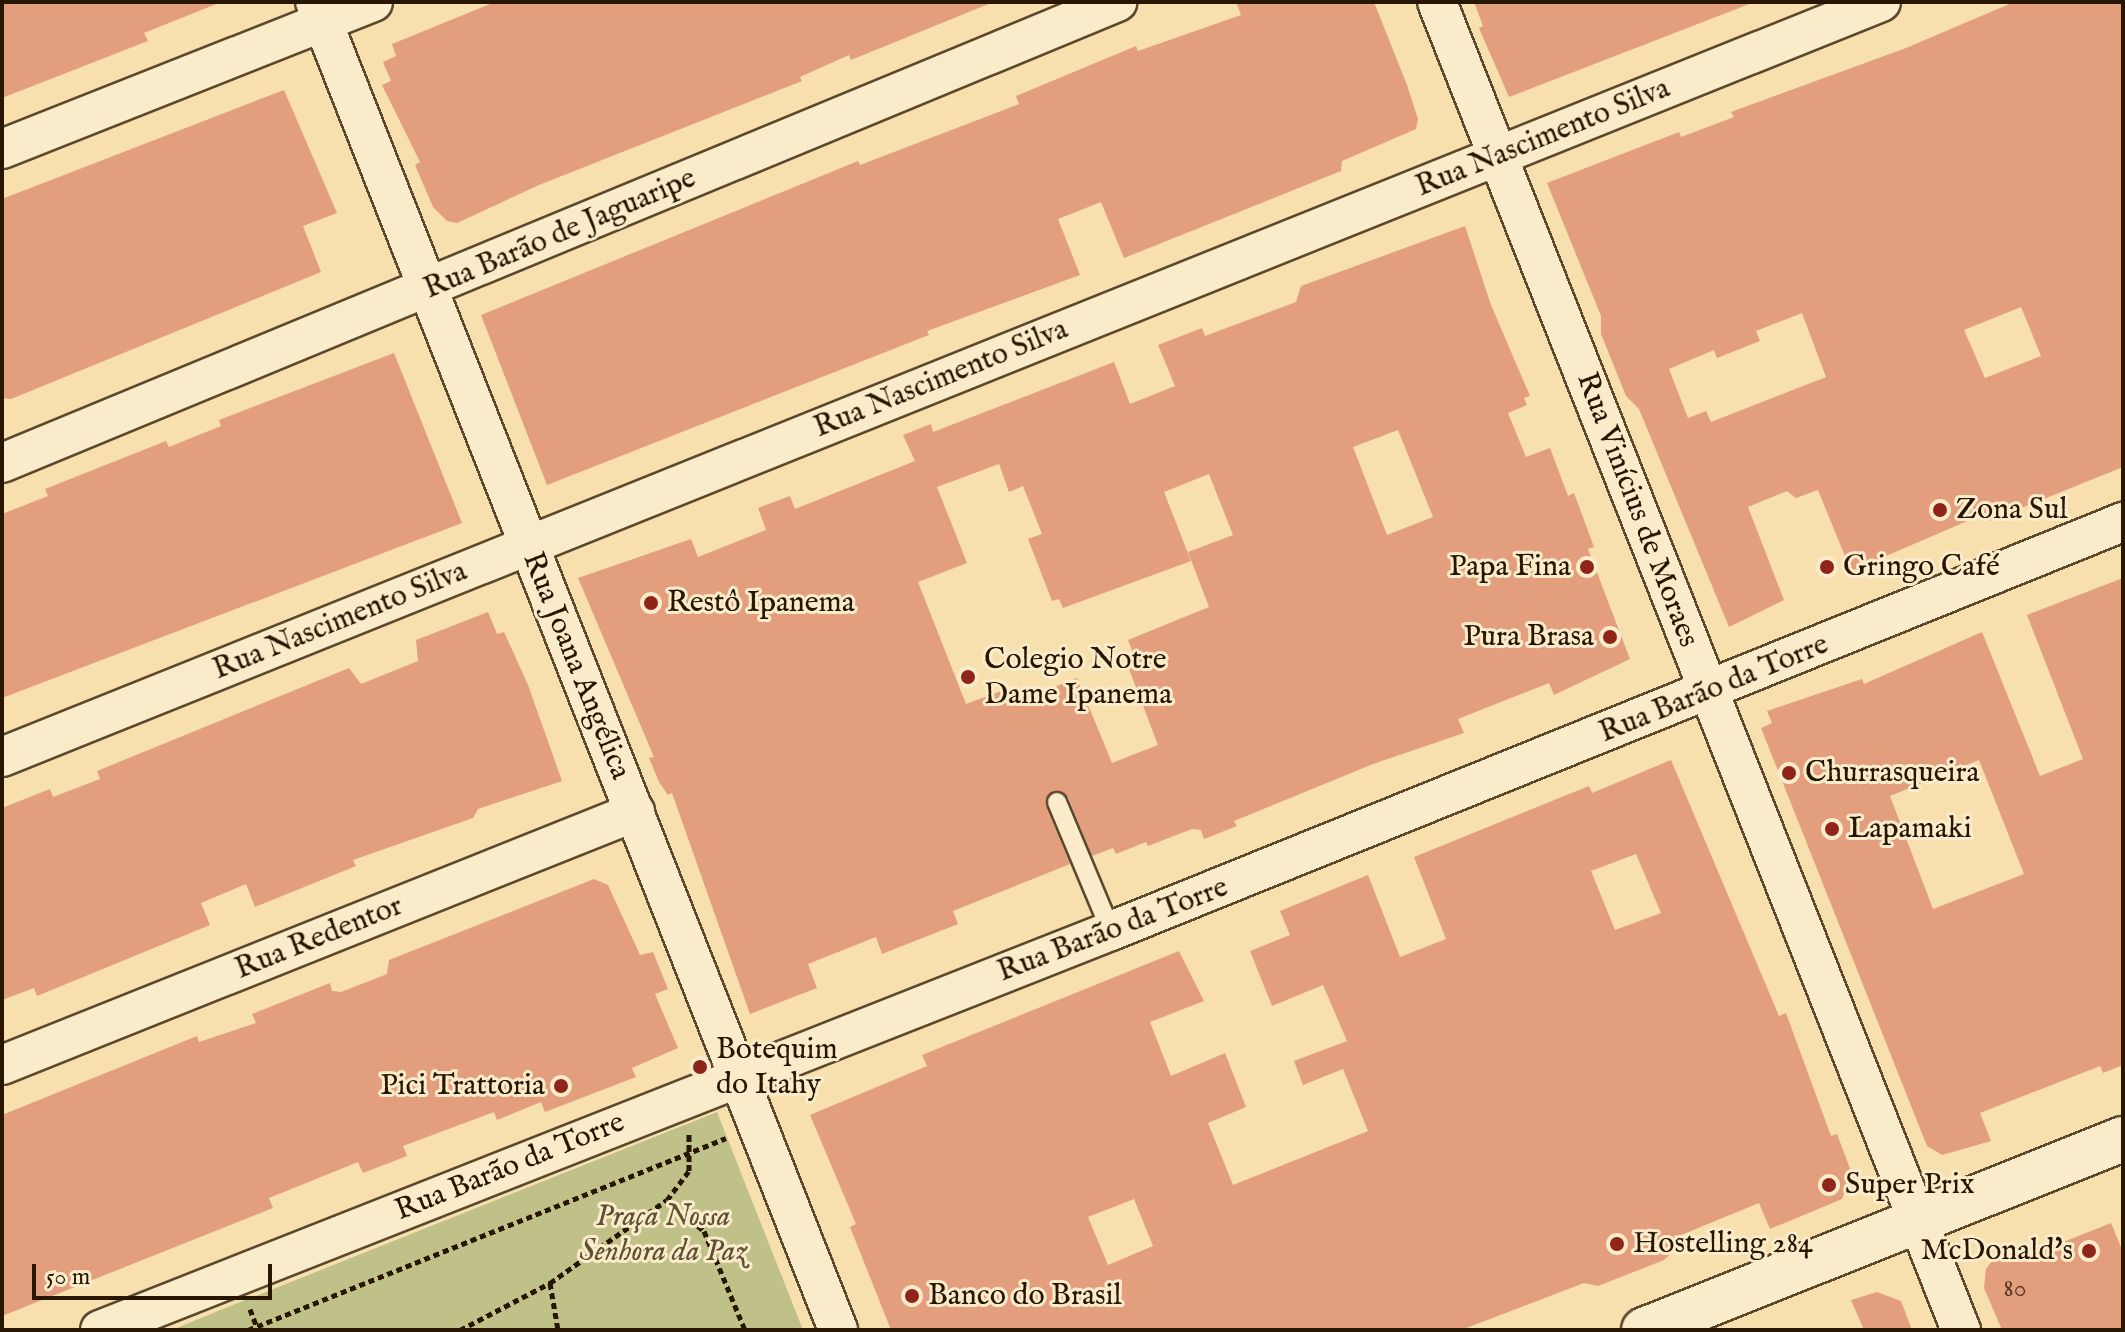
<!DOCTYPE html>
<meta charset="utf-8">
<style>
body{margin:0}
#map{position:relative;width:2125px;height:1332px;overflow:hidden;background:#f7e0ae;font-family:"IM FELL English",serif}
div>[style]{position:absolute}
.green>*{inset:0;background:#bfc189}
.building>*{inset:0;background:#e39e7e}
.path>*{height:5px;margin-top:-2.5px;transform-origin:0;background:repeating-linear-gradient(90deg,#281502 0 6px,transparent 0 10px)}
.roads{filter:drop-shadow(2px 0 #5c482d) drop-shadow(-2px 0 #5c482d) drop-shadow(0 2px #5c482d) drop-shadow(0 -2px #5c482d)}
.lane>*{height:18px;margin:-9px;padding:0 9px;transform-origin:9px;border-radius:9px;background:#faebca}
.street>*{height:38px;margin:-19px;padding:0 19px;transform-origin:19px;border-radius:19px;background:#faebca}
.secondary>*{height:44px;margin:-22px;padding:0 22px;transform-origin:22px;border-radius:22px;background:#faebca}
.dots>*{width:22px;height:22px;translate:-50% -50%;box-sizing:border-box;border:4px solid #faebca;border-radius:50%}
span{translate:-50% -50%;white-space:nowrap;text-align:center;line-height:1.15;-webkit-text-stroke:6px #faebca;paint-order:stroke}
.number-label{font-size:26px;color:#573721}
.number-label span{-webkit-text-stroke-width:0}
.street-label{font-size:30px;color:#281502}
.poi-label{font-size:30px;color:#281502}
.left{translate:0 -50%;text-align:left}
.right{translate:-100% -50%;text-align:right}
.park-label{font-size:30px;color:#5d5131;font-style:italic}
.frame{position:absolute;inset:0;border:4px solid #281502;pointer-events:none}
.scale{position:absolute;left:32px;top:1264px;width:240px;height:36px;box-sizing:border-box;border:4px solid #281502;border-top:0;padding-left:10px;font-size:24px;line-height:28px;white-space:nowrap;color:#281502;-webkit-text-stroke:6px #faebca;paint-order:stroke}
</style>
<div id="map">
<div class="green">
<div style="clip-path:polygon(717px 1112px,803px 1330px,172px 1330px,218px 1311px)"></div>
</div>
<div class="building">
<div style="clip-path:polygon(2px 2px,219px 2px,219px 3px,144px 33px,148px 41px,2px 98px)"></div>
<div style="clip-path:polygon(495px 2px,991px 2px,991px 3px,851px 60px,849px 55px,800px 77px,802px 81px,539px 185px,457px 223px,447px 221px,433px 207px,415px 165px,420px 162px,382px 85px,391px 81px,383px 62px,396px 56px,392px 44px)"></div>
<div style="clip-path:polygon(1236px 2px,1374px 2px,1407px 85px,1418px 119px,1416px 129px,1342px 161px,1341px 171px,1124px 258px,1101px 202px,1058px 219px,1080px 275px,927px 331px,929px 335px,547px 485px,481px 315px,858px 161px,860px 165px,1019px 104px,1016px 96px,1136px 46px,1138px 51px,1241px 15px)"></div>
<div style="clip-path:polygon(1474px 2px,1751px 2px,1752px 3px,1509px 97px,1479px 28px,1483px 26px)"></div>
<div style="clip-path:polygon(evenodd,2014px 2px,2123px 2px,2123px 467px,1989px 521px,1986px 513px,1851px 571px,1818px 490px,1796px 498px,1787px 491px,1748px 507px,1784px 600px,1729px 627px,1639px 409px,1626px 396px,1601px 334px,1601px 316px,1547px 183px,1679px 132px,1681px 137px,1734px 117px,1731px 112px,1906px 48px,2014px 2px,2021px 307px,2041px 356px,1985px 378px,1964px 330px,2021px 307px,2014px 2px,1802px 313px,1826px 377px,1711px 422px,1706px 411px,1688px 418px,1669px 369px,1714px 350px,1717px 358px,1760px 341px,1756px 331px,1802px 313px)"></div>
<div style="clip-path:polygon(284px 90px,337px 213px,303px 226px,321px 272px,11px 399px,2px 398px,2px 199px)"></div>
<div style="clip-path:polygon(evenodd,1465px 226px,1491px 305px,1530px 396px,1524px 398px,1527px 405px,1508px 413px,1526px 457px,1550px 448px,1568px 496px,1574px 493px,1594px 547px,1588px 549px,1630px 659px,1554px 695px,1549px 683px,1458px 719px,1464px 733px,1373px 764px,1234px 821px,1237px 826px,1204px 839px,1201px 830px,1192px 829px,1148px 846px,1146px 842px,1116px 854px,1113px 848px,1092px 856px,1068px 797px,1053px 791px,1046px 806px,1070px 864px,953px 911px,958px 924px,882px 954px,876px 937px,808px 964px,817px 988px,750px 1014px,672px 793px,668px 795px,659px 782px,649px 758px,654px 757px,578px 578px,691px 539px,698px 557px,766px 530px,758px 508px,790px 496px,795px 509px,915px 461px,903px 435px,931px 424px,933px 432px,1114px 362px,1130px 404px,1175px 386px,1158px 345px,1202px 328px,1205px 336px,1296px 302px,1301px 286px,1465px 226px,1398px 430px,1433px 517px,1387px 535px,1353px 447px,1398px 430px,1465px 226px,999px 464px,1009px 492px,1023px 486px,1042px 534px,1028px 539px,1052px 601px,1059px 599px,1063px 608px,1191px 561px,1164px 492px,1209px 474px,1233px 535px,1188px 552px,1209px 607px,1128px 640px,1133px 653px,1124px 656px,1158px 745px,1112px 763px,1077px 678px,1007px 706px,1001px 691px,966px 704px,918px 582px,967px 563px,937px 487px,999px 464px)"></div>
<div style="clip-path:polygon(394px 353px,462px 523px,2px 698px,2px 514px,48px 496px,45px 489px,166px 441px,169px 447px,221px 426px,219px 420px)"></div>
<div style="clip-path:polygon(evenodd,2123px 578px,2123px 1065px,2103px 1073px,2100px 1066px,1980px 1113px,1991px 1141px,1942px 1155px,1927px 1146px,1761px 728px,1772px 723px,1767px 711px,1862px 679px,1864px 684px,1982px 632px,2040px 776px,2083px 759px,2027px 615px,2123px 578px,1979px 760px,2024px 874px,1933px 909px,1890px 796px,1979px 760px)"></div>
<div style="clip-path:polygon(488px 612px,497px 634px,504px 632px,528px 685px,562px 781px,478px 809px,473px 818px,353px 860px,356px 866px,255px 907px,246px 884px,201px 903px,210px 925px,37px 996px,34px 988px,2px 1000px,2px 808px,50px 789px,53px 797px,100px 779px,97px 771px,349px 668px,361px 684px,418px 661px,416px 640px)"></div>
<div style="clip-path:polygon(evenodd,1671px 760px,1779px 1016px,1786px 1013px,1831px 1136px,1837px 1134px,1852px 1174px,1842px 1199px,1770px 1229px,1759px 1203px,1669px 1240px,1674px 1251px,1664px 1260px,1598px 1286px,1584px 1283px,1461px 1330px,891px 1330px,850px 1227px,856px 1224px,810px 1115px,927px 1066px,922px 1055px,1179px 951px,1204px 1001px,1150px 1022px,1171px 1076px,1225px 1053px,1246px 1107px,1208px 1123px,1233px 1185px,1368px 1131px,1343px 1069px,1303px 1085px,1294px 1061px,1347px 1041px,1323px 985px,1272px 1006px,1250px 951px,1290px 935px,1280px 911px,1368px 875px,1400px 957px,1446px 939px,1414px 857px,1589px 786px,1592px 793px,1671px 760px,1636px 854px,1661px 913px,1615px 930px,1591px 871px,1636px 854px,1671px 760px,1134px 1199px,1153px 1246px,1108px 1265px,1088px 1217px,1134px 1199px)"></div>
<div style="clip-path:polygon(594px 879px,608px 885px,640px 955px,653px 952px,668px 989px,655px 994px,678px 1048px,632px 1068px,636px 1077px,545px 1112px,541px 1102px,497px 1120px,494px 1112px,403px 1146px,407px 1156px,363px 1173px,358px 1162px,269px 1198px,273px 1208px,2px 1316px,2px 1115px,197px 1036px,199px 1042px,256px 1023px,252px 1014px,330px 983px,332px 991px,341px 992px,387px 974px,389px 960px)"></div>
<div style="clip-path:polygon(2111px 1223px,2123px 1252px,2123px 1330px,2002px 1330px,1984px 1288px,1986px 1269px,1995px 1257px,2017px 1248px,2021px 1259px)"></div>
<div style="clip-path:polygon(1877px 1292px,1901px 1301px,1912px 1330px,1864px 1330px,1851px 1300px)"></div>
</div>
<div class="path">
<div style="left:667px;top:1200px;width:48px;rotate:40deg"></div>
<div style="left:704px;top:1231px;width:107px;rotate:67.5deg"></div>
<div style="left:550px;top:1283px;width:48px;rotate:80.3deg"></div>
<div style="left:250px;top:1309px;width:22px;rotate:69deg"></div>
<div style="left:248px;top:1330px;width:515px;rotate:-21.88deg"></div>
<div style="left:460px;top:1330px;width:102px;rotate:-27.6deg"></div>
<div style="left:550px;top:1283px;width:143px;rotate:-35.4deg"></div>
<div style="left:667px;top:1200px;width:36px;rotate:-53deg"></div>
<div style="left:689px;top:1171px;width:37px;rotate:-90deg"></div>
</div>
<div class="roads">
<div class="lane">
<div style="left:1057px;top:802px;width:140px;rotate:67.3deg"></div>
</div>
<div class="street">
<div style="left:315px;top:2px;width:1427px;rotate:68.5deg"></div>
<div style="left:1437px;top:2px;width:1428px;rotate:68.47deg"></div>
<div style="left:2px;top:149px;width:399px;rotate:-21.6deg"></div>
<div style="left:2px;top:463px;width:1207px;rotate:-22.46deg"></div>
<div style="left:2px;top:757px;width:2025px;rotate:-21.89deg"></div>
<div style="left:2px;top:1065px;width:682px;rotate:-21.79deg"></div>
<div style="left:100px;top:1330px;width:1087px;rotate:-21.54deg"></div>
<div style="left:1111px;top:931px;width:1092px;rotate:-22.01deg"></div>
</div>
<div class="secondary">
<div style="left:1644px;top:1330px;width:516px;rotate:-21.74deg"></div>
</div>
</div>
<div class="dots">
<div style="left:1940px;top:510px;background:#8f2418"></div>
<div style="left:1587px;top:567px;background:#8f2418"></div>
<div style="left:1827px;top:567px;background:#8f2418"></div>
<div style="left:651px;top:603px;background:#8f2418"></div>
<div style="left:1610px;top:637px;background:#8f2418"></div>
<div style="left:968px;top:677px;background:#8f2418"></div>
<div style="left:1789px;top:773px;background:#8f2418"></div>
<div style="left:1832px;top:829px;background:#8f2418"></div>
<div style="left:700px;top:1067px;background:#8f2418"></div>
<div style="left:561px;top:1086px;background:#8f2418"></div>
<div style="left:1829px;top:1185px;background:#8f2418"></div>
<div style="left:1617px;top:1244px;background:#8f2418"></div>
<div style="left:2089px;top:1251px;background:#8f2418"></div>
<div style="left:912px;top:1296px;background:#8f2418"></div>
</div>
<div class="number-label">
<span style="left:2015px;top:1289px">80</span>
</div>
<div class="street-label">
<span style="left:1543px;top:138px;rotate:-22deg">Rua Nascimento Silva</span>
<span style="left:560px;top:234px;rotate:-23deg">Rua Barão de Jaguaripe</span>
<span style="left:941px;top:379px;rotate:-22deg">Rua Nascimento Silva</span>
<span style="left:1637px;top:510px;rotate:69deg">Rua Vinícius de Moraes</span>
<span style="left:340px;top:621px;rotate:-22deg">Rua Nascimento Silva</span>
<span style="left:576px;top:666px;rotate:68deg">Rua Joana Angélica</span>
<span style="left:1714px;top:689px;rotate:-22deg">Rua Barão da Torre</span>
<span style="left:1113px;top:930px;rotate:-21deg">Rua Barão da Torre</span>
<span style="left:319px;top:938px;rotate:-22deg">Rua Redentor</span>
<span style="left:510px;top:1167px;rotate:-22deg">Rua Barão da Torre</span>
</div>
<div class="poi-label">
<span class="left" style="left:1956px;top:510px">Zona Sul</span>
<span class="right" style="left:1571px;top:567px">Papa Fina</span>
<span class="left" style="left:1843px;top:567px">Gringo Café</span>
<span class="left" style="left:667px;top:603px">Restô Ipanema</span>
<span class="right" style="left:1594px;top:637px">Pura Brasa</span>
<span class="left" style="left:984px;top:677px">Colegio Notre<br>Dame Ipanema</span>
<span class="left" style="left:1805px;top:773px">Churrasqueira</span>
<span class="left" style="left:1848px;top:829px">Lapamaki</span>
<span class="left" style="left:716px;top:1067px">Botequim<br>do Itahy</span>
<span class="right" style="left:545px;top:1086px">Pici Trattoria</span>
<span class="left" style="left:1845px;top:1185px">Super Prix</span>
<span class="left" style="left:1633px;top:1244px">Hostelling 284</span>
<span class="right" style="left:2073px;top:1251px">McDonald's</span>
<span class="left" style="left:928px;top:1296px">Banco do Brasil</span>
</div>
<div class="park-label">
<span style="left:663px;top:1234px">Praça Nossa<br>Senhora da Paz</span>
</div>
<div class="frame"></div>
<div class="scale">50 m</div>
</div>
